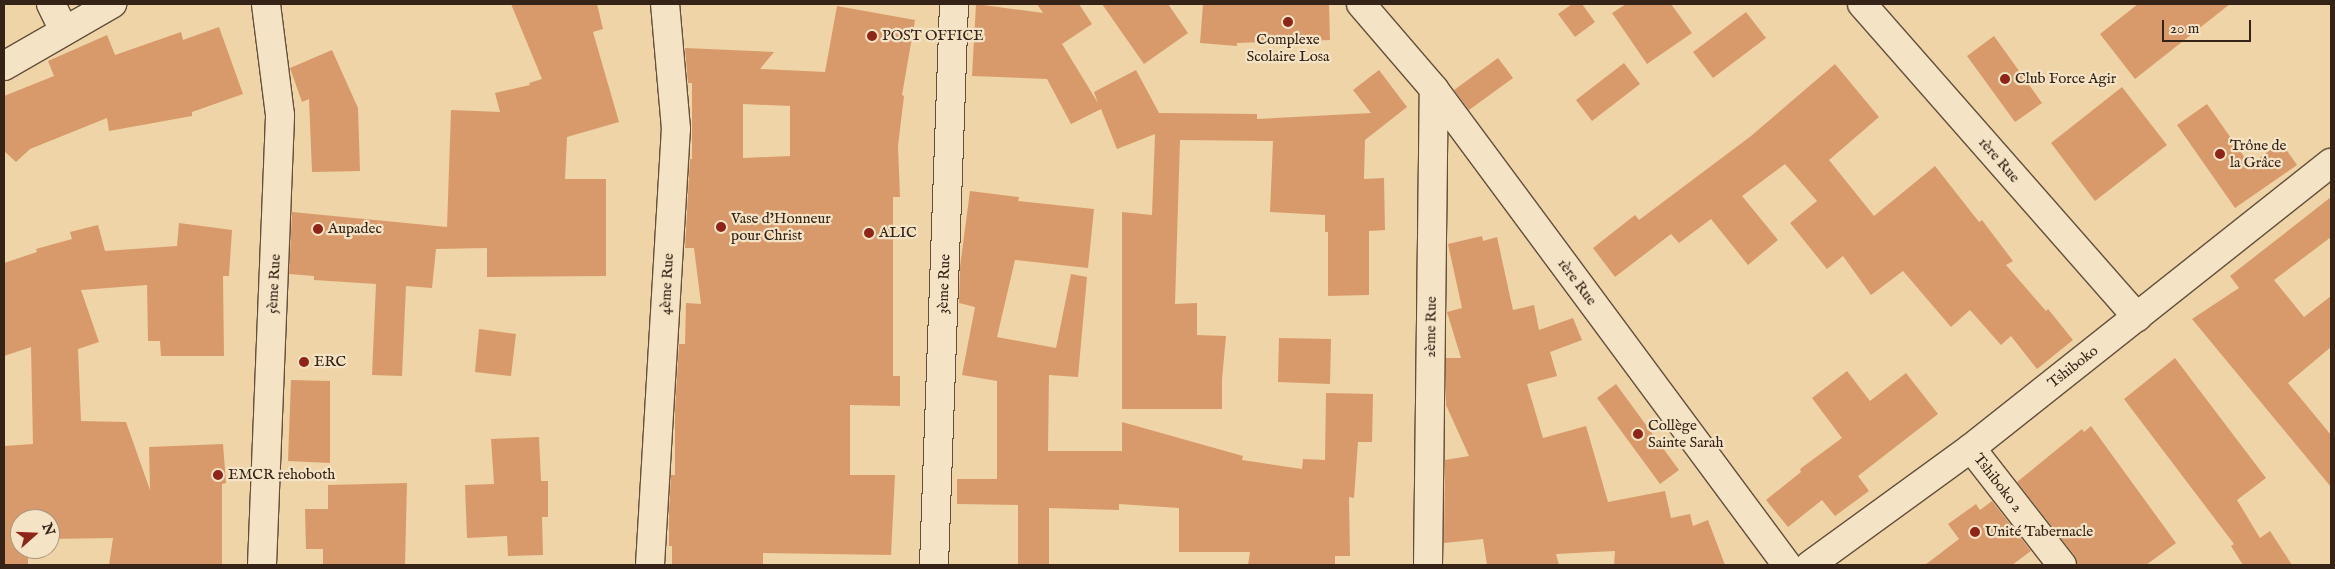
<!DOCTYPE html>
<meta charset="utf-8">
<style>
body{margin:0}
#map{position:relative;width:2335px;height:569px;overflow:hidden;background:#eed4a6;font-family:"IM FELL English",serif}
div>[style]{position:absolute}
.building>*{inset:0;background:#d99a6b}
.roads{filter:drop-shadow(1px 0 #644f3c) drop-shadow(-1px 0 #644f3c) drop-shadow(0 1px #644f3c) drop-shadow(0 -1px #644f3c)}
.minor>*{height:28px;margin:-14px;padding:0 14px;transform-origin:14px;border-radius:14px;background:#f4e3c5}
.dots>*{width:14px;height:14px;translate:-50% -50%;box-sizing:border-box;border:2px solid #f4e3c5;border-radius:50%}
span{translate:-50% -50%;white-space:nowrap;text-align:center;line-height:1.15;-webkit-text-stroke:4.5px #f4e3c5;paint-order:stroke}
.poi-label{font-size:15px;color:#362318}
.left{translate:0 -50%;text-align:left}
.street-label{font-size:15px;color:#362318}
.frame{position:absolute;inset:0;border:5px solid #362318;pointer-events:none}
.north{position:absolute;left:10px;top:509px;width:50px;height:50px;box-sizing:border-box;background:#f4e3c5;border:1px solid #a89680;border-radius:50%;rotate:70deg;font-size:14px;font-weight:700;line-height:20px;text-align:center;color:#362318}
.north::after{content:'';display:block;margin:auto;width:18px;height:22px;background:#8f2418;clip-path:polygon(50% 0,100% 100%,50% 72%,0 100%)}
.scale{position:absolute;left:2162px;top:20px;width:89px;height:22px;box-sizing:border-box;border:2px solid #362318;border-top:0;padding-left:6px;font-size:15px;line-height:18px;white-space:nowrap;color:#362318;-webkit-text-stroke:4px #f4e3c5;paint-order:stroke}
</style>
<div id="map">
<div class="building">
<div style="clip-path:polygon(511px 4px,597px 4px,603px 29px,593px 32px,619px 122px,567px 137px,565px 179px,606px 179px,606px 276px,487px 277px,487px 248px,436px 249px,432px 288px,406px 286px,402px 376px,372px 375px,376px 284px,314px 280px,314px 276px,289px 274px,292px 212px,447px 227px,451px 110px,500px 112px,495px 93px,530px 85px,529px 83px,542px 79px)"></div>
<div style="clip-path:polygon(976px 4px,1043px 13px,1037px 4px,1079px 4px,1092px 24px,1062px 44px,1098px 103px,1094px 92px,1136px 70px,1159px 113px,1257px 114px,1257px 119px,1371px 113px,1353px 90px,1379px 70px,1407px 107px,1365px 140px,1364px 179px,1384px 178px,1385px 230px,1369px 231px,1369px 295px,1328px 296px,1328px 232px,1325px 232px,1325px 215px,1270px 212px,1273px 141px,1180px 140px,1175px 304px,1197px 303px,1197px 335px,1226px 336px,1222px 379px,1222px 409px,1122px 409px,1122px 212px,1152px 215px,1155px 134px,1117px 149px,1101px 109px,1071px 124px,1047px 79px,972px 76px)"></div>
<div style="clip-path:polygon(1102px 4px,1168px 4px,1188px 33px,1144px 64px)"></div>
<div style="clip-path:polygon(1203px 4px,1329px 4px,1330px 40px,1237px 43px,1237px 46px,1200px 43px)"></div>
<div style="clip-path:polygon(1572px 4px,1582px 4px,1595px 22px,1575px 37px,1558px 14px)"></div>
<div style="clip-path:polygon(1626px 4px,1671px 4px,1692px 33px,1647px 64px,1612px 13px)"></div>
<div style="clip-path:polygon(2138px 4px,2230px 4px,2135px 79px,2100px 34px)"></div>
<div style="clip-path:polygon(evenodd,837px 6px,915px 20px,902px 95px,904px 96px,898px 146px,900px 197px,893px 197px,893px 376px,900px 376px,900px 406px,850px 405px,850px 475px,895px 475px,891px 555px,763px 553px,763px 565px,672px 565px,672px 546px,669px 546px,669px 512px,671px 475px,675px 475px,675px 411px,679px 344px,685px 344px,686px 303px,701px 304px,694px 248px,685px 248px,690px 159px,692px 159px,692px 83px,688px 83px,685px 48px,774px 52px,760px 69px,825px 72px,837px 6px,743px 104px,790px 106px,790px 156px,743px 158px,743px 104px)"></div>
<div style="clip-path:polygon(1746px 12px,1766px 38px,1713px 78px,1693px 52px)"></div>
<div style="clip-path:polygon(219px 27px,243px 94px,192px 112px,192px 116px,109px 131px,107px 118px,30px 149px,16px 162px,4px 151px,4px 96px,54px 76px,48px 61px,107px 35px,115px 55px,181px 32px,183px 40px)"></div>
<div style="clip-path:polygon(1994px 36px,2042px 103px,2015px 122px,1967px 56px)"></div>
<div style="clip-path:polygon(332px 50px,358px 108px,360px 171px,312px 172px,309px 99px,302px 102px,290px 68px)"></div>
<div style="clip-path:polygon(1498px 58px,1513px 78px,1469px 110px,1454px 90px)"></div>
<div style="clip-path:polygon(1624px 63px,1640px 84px,1592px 121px,1576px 100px)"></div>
<div style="clip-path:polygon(1835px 64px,1879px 117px,1829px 160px,1874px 216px,1935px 166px,1979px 222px,1982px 220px,2013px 261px,2006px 265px,2046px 311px,2048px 309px,2073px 340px,2037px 369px,2011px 336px,2001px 345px,1970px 310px,1951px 327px,1903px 271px,1871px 295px,1843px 256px,1827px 269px,1790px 223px,1817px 201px,1785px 164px,1742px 196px,1778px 240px,1748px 265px,1711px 219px,1679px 243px,1671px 234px,1615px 277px,1593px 248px,1635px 215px,1639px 220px,1751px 136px)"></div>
<div style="clip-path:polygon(2122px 87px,2167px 145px,2095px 201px,2051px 143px)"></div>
<div style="clip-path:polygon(2207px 104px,2250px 165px,2281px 142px,2297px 165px,2235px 208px,2177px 125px)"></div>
<div style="clip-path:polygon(970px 191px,1019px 197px,1018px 201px,1094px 209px,1088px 268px,1015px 260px,997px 337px,1056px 348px,1071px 274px,1087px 277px,1078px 377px,1049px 375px,1048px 451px,1122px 451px,1122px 422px,1243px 456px,1242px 460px,1302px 469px,1303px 459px,1325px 460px,1326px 393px,1373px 394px,1372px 442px,1358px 442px,1354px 498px,1349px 497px,1350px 556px,1335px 556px,1335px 565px,1248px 565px,1250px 552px,1179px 552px,1179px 508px,1119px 504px,1119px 510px,1049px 508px,1049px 565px,1018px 565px,1018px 505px,957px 504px,957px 479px,997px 479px,997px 381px,962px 375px,975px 307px,959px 303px,960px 267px)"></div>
<div style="clip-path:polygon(2331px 197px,2331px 237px,2274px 280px,2304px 317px,2331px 296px,2331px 347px,2288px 383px,2331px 435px,2331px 487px,2192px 319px,2239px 288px,2230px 276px)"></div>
<div style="clip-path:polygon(179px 223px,232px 230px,229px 276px,223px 276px,224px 356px,161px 356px,160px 341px,148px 341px,147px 285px,81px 290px,99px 342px,78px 349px,81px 421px,126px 422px,150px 490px,149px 447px,223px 444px,226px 483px,222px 484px,222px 565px,109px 565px,113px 538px,50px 539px,50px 519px,20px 519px,20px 549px,28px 549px,28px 565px,4px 565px,4px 446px,33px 444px,31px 347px,4px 356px,4px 263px,37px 252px,36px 249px,72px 239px,70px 232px,98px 225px,105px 251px,177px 246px)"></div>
<div style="clip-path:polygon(1482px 236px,1483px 241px,1497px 237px,1513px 310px,1534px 305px,1539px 330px,1573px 318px,1582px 340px,1550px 352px,1557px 376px,1527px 384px,1543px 438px,1586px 426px,1608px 502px,1665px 491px,1671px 518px,1690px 514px,1693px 526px,1708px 520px,1725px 565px,1614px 565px,1615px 551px,1556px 554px,1559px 565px,1487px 565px,1483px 539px,1444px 543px,1445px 460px,1469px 456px,1446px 405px,1446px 358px,1461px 358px,1447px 312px,1462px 308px,1448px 244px)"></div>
<div style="clip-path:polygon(479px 329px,516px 334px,511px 376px,475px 372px)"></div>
<div style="clip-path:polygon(1279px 338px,1331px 339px,1330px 384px,1278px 382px)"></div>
<div style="clip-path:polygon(2175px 358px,2266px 478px,2237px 500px,2260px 538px,2270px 531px,2292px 565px,2243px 565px,2231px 546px,2234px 544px,2124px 399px)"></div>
<div style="clip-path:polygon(1847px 371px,1870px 401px,1906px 373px,1938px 414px,1858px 476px,1869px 491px,1835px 516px,1822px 500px,1788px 527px,1766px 500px,1801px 472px,1800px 469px,1842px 438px,1812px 398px)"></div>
<div style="clip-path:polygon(291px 380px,330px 381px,330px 463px,288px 461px)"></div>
<div style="clip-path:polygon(1616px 384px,1679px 470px,1660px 484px,1597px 398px)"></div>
<div style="clip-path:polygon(2091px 426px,2176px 543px,2146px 565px,2077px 565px,2074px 555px,2017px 482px,2082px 429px,2084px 432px)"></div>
<div style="clip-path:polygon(539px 437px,541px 481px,548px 481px,548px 517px,542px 517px,543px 555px,508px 556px,507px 536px,467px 538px,465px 485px,494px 484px,491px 439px)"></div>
<div style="clip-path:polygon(407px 483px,405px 565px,323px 565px,323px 549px,306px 549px,305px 509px,328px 509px,328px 485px)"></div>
<div style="clip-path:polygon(1992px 501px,2031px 551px,2012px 565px,1925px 565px,1959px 539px,1948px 524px,1976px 504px,1980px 510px)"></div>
</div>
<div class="roads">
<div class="minor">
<div style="left:51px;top:4px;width:30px;rotate:64deg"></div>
<div style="left:1361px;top:4px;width:112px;rotate:49.3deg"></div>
<div style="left:1434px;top:89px;width:593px;rotate:53.44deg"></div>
<div style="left:1862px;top:4px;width:417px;rotate:48.7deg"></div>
<div style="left:4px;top:66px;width:125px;rotate:-29.9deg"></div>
<div style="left:1971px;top:448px;width:148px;rotate:52.1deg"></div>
<div style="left:262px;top:565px;width:450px;rotate:-87.7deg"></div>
<div style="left:280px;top:115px;width:112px;rotate:-97.2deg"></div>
<div style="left:650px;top:565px;width:437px;rotate:-86.6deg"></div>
<div style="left:676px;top:129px;width:125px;rotate:-95deg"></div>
<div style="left:934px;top:565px;width:561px;rotate:-87.96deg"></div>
<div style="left:1428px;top:565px;width:476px;rotate:-89.3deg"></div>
<div style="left:1810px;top:565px;width:199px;rotate:-36deg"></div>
<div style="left:1971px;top:448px;width:459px;rotate:-38.4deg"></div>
</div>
</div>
<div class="dots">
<div style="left:1288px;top:22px;background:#8f2418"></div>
<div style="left:872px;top:36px;background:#8f2418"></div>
<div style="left:2005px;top:79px;background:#8f2418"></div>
<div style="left:2220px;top:154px;background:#8f2418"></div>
<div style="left:721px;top:227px;background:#8f2418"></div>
<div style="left:318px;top:229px;background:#8f2418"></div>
<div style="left:869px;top:233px;background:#8f2418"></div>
<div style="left:304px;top:362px;background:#8f2418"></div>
<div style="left:1638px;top:434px;background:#8f2418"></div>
<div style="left:218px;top:475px;background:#8f2418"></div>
<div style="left:1975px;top:532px;background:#8f2418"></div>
</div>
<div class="poi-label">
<span class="left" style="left:882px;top:36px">POST OFFICE</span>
<span style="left:1288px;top:48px">Complexe<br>Scolaire Losa</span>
<span class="left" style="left:2015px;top:79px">Club Force Agir</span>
<span class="left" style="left:2230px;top:154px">Trône de<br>la Grâce</span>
<span class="left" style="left:731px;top:227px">Vase d'Honneur<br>pour Christ</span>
<span class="left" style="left:328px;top:229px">Aupadec</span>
<span class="left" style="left:879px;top:233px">ALIC</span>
<span class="left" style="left:314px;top:362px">ERC</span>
<span class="left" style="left:1648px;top:434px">Collège<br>Sainte Sarah</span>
<span class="left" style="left:228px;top:475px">EMCR rehoboth</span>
<span class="left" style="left:1985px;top:532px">Unité Tabernacle</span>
</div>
<div class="street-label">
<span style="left:1999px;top:160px;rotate:49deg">1ère Rue</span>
<span style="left:1577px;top:282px;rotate:53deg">1ère Rue</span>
<span style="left:274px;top:284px;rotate:-87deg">5ème Rue</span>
<span style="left:667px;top:284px;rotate:-87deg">4ème Rue</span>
<span style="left:944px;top:284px;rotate:-88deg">3ème Rue</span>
<span style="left:1431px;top:327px;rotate:-89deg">2ème Rue</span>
<span style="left:2073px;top:367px;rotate:-38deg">Tshiboko</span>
<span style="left:1998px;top:483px;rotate:52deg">Tshiboko 2</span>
</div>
<div class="frame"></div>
<div class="north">N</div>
<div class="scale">20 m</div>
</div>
